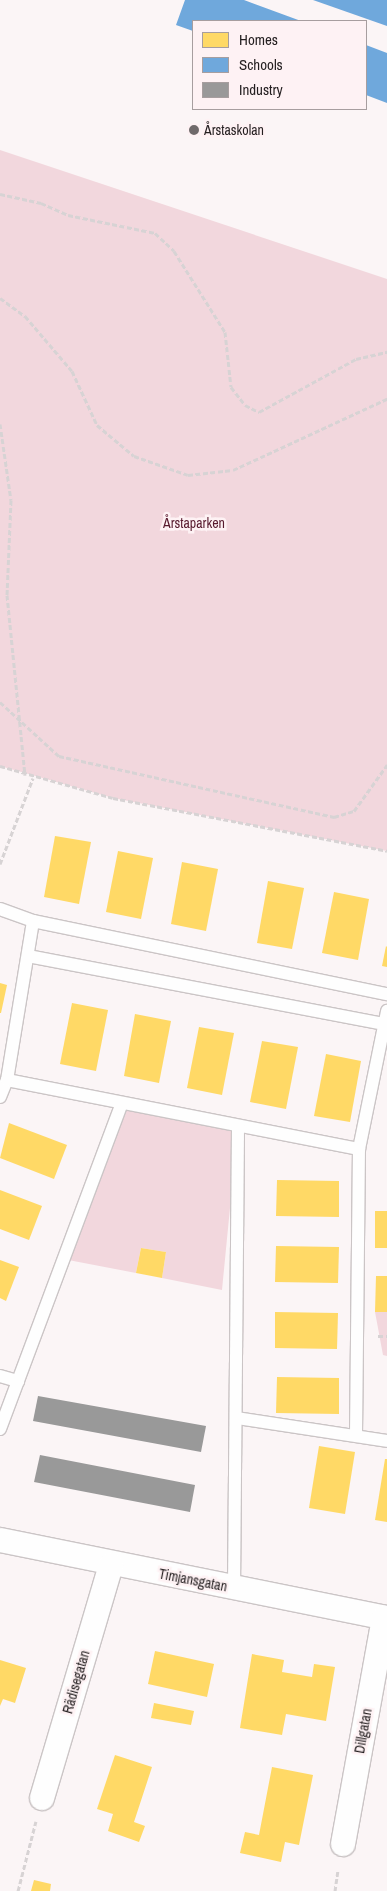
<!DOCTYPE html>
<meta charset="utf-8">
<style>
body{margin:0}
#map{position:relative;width:387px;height:1891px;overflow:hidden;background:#fbf5f6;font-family:"Archivo Narrow",sans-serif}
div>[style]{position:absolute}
.green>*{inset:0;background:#f2d7dd}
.homes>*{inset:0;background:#ffd966}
.schools>*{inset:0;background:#6fa8dc}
.industry>*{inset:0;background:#999}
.path>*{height:3px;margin-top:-1.5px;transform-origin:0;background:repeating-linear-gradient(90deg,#d7d3d4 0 5px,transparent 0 7.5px)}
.roads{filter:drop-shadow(1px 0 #cbc5c6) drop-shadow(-1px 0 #cbc5c6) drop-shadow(0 1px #cbc5c6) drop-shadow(0 -1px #cbc5c6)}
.lane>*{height:12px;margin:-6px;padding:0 6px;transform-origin:6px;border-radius:6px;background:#fefefe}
.street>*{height:24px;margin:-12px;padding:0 12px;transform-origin:12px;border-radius:12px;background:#fefefe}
.dots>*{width:14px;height:14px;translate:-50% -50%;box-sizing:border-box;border:2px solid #fef2f4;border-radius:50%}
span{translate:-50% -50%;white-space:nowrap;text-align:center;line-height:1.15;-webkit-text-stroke:5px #fef2f4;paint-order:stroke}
.poi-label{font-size:14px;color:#241f20}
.left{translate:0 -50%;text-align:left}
.park-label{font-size:14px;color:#581a2e}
.street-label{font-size:14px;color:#241f20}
.legend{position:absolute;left:192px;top:20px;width:175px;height:90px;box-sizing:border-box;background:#fef2f4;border:1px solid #a79e9f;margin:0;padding:6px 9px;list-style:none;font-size:15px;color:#241f20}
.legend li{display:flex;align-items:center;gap:10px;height:25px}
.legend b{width:25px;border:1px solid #a79e9f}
</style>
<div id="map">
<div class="green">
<div style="clip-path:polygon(0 150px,387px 279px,387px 851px,113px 798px,0 766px)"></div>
<div style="clip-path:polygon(122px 1103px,238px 1126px,222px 1290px,162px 1278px,166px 1252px,141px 1248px,136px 1273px,63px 1259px)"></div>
<div style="clip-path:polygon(375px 1312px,387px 1312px,387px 1356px,383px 1355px)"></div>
</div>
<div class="homes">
<div style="clip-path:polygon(55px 836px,91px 842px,79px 904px,44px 897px)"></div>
<div style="clip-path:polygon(118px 851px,153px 858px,141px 919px,106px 912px)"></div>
<div style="clip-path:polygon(182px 862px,218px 869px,206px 931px,171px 924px)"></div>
<div style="clip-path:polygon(268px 881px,304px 888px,292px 949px,257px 943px)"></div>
<div style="clip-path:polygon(334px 892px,369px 899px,358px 960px,322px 953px)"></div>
<div style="clip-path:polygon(386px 946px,387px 947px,387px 967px,382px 966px)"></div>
<div style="clip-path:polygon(0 983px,7px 985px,1px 1013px,0 1013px)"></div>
<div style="clip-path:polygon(72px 1003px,108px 1010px,96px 1071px,60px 1064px)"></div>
<div style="clip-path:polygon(135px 1014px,171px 1021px,159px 1083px,124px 1076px)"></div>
<div style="clip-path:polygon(199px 1027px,234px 1033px,222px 1095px,187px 1088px)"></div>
<div style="clip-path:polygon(262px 1041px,298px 1047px,286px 1109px,250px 1102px)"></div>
<div style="clip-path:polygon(326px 1054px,361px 1061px,350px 1122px,314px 1116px)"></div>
<div style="clip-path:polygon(9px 1123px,67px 1145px,54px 1179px,0 1158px)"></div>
<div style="clip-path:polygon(277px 1180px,339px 1181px,339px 1217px,276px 1216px)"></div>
<div style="clip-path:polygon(0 1190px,42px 1206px,29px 1240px,0 1229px)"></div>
<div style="clip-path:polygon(375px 1211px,387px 1211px,387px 1248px,375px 1248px)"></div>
<div style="clip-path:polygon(276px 1246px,339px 1247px,338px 1283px,275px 1282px)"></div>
<div style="clip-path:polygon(141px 1248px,166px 1252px,162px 1278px,136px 1273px)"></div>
<div style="clip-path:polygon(0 1260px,19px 1267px,6px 1301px,0 1298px)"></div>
<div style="clip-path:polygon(376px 1276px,387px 1276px,387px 1312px,375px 1312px)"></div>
<div style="clip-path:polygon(275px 1312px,338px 1313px,337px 1349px,275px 1348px)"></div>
<div style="clip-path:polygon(277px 1377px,339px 1378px,339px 1414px,276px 1413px)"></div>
<div style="clip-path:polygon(319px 1446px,355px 1452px,345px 1514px,309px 1508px)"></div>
<div style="clip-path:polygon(385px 1459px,387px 1459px,387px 1522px,375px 1520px)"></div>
<div style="clip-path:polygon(155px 1651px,214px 1664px,207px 1697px,148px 1684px)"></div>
<div style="clip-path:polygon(252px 1654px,284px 1660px,282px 1672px,312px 1677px,314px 1664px,335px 1667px,326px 1721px,286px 1714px,282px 1735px,240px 1728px)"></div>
<div style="clip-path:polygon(0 1660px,26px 1668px,15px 1703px,3px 1699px,0 1706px)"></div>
<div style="clip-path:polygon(154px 1703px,194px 1711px,191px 1725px,151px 1718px)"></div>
<div style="clip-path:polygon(115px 1755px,152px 1767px,134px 1822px,145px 1826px,139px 1842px,108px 1831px,113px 1814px,97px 1809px)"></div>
<div style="clip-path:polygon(272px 1767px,313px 1775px,299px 1845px,285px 1842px,281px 1862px,240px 1853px,245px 1832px,259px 1835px)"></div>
<div style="clip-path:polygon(34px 1880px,51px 1884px,50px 1891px,31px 1891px)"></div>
</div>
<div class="schools">
<div style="clip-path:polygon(185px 0,244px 0,301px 21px,193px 21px,193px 31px,176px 25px)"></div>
<div style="clip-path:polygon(313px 0,387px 0,387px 26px)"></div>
<div style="clip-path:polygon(366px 45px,387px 53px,387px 103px,366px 95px)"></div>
</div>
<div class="industry">
<div style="clip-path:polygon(38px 1396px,206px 1426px,201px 1452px,33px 1421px)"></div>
<div style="clip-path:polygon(40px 1455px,195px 1485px,190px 1512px,34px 1482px)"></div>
</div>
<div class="path">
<div style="left:0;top:194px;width:42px;rotate:12.4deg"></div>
<div style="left:41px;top:203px;width:30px;rotate:24deg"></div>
<div style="left:68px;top:215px;width:89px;rotate:11.7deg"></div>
<div style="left:155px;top:233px;width:26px;rotate:43deg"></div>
<div style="left:174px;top:251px;width:96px;rotate:57.8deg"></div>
<div style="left:225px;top:332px;width:55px;rotate:83.8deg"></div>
<div style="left:231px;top:387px;width:23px;rotate:52deg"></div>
<div style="left:245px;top:405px;width:16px;rotate:27deg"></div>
<div style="left:259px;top:412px;width:111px;rotate:-28.7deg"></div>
<div style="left:356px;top:359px;width:32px;rotate:-13deg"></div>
<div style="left:0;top:298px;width:31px;rotate:36deg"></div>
<div style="left:25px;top:316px;width:72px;rotate:49.5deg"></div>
<div style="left:72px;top:371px;width:60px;rotate:65.2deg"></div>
<div style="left:97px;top:425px;width:48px;rotate:40deg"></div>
<div style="left:134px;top:456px;width:57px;rotate:19.4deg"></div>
<div style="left:188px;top:475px;width:45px;rotate:-6.3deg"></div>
<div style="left:233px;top:470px;width:170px;rotate:-24.8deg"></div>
<div style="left:0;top:424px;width:77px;rotate:81.8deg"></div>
<div style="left:11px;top:500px;width:95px;rotate:92.4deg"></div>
<div style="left:7px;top:595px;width:181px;rotate:84.3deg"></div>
<div style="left:0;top:702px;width:80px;rotate:42.5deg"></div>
<div style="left:59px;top:756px;width:282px;rotate:12.5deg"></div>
<div style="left:334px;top:817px;width:21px;rotate:-17deg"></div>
<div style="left:354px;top:811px;width:57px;rotate:-54.3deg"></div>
<div style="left:0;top:766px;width:117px;rotate:15.8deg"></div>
<div style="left:113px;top:798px;width:279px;rotate:10.9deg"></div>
<div style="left:0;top:864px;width:92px;rotate:-69deg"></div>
<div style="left:378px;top:1336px;width:9px"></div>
<div style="left:18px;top:1891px;width:72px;rotate:-75.6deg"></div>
<div style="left:335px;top:1891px;width:21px;rotate:-82deg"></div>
</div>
<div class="roads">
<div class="lane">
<div style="left:0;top:909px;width:35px;rotate:20deg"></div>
<div style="left:33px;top:921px;width:361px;rotate:11.7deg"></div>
<div style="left:28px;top:956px;width:363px;rotate:10.8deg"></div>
<div style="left:7px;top:1080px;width:359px;rotate:11.1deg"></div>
<div style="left:0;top:1097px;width:18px;rotate:-68deg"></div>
<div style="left:7px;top:1080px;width:161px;rotate:-80.7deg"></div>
<div style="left:0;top:1376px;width:19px;rotate:16deg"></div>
<div style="left:237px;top:1418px;width:152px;rotate:8.7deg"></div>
<div style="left:0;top:1429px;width:348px;rotate:-69.5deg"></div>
<div style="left:356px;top:1434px;width:285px;rotate:-89.4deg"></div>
<div style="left:359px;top:1149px;width:141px;rotate:-78.5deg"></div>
<div style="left:234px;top:1588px;width:462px;rotate:-89.5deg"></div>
</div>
<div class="street">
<div style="left:0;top:1540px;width:395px;rotate:11.4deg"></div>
<div style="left:42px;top:1798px;width:243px;rotate:-73.5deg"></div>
<div style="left:343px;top:1844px;width:230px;rotate:-79.7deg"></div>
</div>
</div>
<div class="dots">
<div style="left:194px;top:130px;background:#6f6a6b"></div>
</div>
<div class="poi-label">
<span class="left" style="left:204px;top:130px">Årstaskolan</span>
</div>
<div class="park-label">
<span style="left:194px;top:523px">Årstaparken</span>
</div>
<div class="street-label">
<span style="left:193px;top:1580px;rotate:11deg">Timjansgatan</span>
<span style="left:76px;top:1682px;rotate:-74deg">Rädisegatan</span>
<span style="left:363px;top:1731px;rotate:-80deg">Dillgatan</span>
</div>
<ul class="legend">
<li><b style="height:14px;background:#ffd966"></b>Homes</li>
<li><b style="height:14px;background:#6fa8dc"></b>Schools</li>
<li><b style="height:14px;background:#999"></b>Industry</li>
</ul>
</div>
